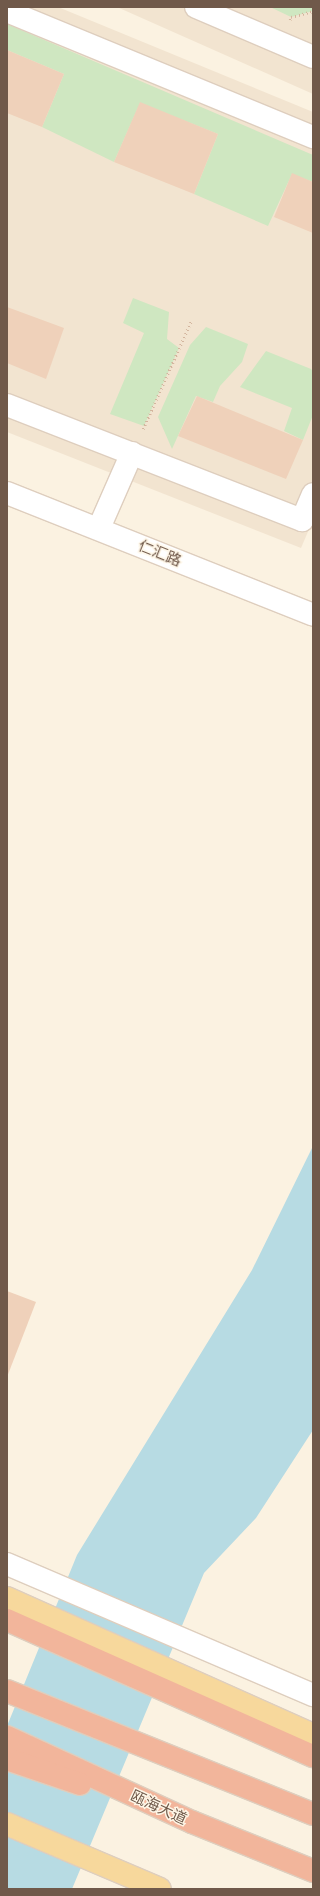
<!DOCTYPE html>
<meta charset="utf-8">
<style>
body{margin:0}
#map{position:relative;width:320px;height:1896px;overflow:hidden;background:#fbf2e1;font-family:"Exo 2","Noto Sans SC",sans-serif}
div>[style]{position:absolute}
.residential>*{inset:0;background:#f2e4d0}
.green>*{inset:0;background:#cfe7c1}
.water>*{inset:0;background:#b7dbe3}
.building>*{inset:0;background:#efd1ba}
.path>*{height:2.5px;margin-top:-1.25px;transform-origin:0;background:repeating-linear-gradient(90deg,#d3b59e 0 1px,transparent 0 4px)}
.roads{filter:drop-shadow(1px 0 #decebe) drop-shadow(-1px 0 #decebe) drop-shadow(0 1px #decebe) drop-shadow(0 -1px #decebe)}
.minor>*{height:22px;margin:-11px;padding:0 11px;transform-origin:11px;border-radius:11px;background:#fff}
.major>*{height:22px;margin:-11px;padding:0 11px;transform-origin:11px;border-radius:11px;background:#f7d89c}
.highway>*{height:22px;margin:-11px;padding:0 11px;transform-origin:11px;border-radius:11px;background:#f2b59b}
span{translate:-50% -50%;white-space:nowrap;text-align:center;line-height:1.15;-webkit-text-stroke:3px #fef6e7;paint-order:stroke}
.street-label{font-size:15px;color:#70594a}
.frame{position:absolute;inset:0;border:8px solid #70594a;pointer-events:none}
</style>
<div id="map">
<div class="residential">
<div style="clip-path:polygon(7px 7px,58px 7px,313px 112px,313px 520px,301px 548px,7px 432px)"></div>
<div style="clip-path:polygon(117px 7px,313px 7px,313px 94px)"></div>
</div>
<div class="green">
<div style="clip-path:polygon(270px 7px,313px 7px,313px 11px,291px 17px)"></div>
<div style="clip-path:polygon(7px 24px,313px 155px,313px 182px,292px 174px,268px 226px,194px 194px,218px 134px,140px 103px,114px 162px,42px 127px,64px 74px,7px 50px)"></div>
<div style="clip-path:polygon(133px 298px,169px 312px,167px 339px,179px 348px,144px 426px,110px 414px,144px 333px,123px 323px)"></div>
<div style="clip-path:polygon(206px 327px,248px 344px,242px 362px,220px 386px,213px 402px,196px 396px,172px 449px,158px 417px,190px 345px)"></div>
<div style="clip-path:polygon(266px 351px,311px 369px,313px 372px,313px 415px,303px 440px,284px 431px,292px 408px,240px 387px)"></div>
</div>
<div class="water">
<div style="clip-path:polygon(313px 1146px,313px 1430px,256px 1518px,204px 1573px,72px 1889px,7px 1889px,7px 1726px,77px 1555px,252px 1270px)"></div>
</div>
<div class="building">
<div style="clip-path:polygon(7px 50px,64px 74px,42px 127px,7px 113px)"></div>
<div style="clip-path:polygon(140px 102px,218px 134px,194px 194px,114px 162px)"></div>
<div style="clip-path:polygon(292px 173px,313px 182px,313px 233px,274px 217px)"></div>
<div style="clip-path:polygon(7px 307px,64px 328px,46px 379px,7px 363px)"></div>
<div style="clip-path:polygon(197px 396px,303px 440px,286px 479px,178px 436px)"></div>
<div style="clip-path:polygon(7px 1291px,36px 1302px,7px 1377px)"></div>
</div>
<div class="path">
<div style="left:290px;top:20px;width:3px;rotate:-72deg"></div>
<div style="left:291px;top:17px;width:23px;rotate:-15deg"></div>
<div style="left:143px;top:429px;width:118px;rotate:-66deg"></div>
</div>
<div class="roads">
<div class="minor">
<div style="left:196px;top:7px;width:127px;rotate:23.1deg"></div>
<div style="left:7px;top:11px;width:331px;rotate:22.4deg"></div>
<div style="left:7px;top:405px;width:317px;rotate:21.3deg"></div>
<div style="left:302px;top:520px;width:28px;rotate:-67deg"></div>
<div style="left:7px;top:493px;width:329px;rotate:21.7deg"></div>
<div style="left:99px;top:528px;width:82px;rotate:-66.3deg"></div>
<div style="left:7px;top:1564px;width:333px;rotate:23.2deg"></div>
</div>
<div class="major">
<div style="left:7px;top:1598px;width:335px;rotate:24.1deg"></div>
<div style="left:7px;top:1824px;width:166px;rotate:23deg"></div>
</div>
<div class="highway">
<div style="left:7px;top:1620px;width:335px;rotate:24deg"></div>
<div style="left:7px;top:1691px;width:330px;rotate:21.9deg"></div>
<div style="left:7px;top:1737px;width:204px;rotate:24.7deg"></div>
<div style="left:192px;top:1822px;width:131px;rotate:22deg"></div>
<div style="left:7px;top:1759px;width:77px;rotate:18.9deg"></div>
</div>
</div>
<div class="street-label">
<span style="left:160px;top:553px;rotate:22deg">仁汇路</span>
<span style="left:159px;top:1807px;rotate:25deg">瓯海大道</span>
</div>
<div class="frame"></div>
</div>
